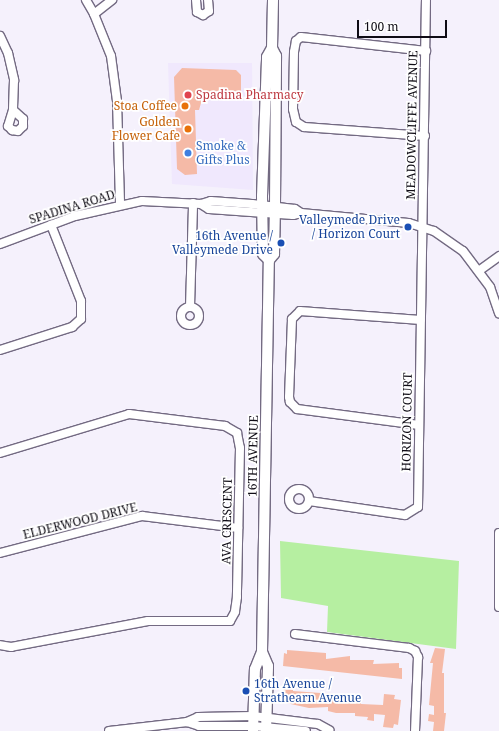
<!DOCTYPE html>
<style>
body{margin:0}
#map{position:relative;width:499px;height:731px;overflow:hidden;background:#f5f1fc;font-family:"Noto Serif",serif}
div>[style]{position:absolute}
.built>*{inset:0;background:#f0e8fd}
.green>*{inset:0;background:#b6efa1}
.building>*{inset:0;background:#f5baa7}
.roads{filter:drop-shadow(1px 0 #736a82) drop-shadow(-1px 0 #736a82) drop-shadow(0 1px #736a82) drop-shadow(0 -1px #736a82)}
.minor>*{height:8px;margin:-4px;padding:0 4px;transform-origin:4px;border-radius:4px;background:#fff}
.minor>.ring{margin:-4px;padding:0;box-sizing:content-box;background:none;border:8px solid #fff;border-radius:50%}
.major>*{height:10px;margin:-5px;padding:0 5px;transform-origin:5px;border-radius:5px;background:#fff}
.dots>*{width:11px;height:11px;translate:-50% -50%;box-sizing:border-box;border:2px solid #fff;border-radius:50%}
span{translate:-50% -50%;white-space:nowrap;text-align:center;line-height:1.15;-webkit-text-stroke:3.5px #fff;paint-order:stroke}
.health-label{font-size:12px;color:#be3a42}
.left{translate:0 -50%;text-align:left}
.food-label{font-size:12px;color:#c56008}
.right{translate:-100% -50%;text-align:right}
.street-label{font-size:12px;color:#0f0c15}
.shop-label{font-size:12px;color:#366cbe}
.transit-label{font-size:12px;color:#164399}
.scale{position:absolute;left:357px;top:20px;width:90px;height:18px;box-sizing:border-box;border:2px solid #0f0c15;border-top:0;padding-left:5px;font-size:12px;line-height:14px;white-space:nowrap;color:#0f0c15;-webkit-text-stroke:3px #fff;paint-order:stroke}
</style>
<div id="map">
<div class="built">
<div style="clip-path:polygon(168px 63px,252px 63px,253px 190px,172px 184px)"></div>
</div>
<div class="green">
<div style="clip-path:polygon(280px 541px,459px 561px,456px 649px,327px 632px,328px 606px,281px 598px)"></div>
</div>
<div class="building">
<div style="clip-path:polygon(182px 68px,236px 70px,241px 75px,241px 91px,213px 91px,203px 96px,199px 110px,195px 110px,197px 174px,185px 175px,177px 169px,174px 77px)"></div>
<div style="clip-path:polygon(435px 648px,445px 649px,442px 673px,444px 673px,444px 713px,446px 713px,444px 731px,433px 731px,434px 722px,428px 721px,429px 714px,434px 715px,434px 706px,429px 705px,433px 663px,430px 663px)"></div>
<div style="clip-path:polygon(287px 650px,326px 653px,326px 659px,350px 656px,350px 660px,374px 660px,373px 664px,399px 663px,399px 668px,402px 668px,402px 679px,283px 666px,284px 653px,287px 654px)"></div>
<div style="clip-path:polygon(284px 687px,293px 688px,293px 691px,334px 694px,334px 697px,348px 698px,347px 700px,361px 701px,361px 704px,383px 705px,384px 694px,395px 695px,394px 699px,401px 700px,398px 725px,394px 724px,393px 728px,383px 727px,385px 715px,374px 714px,374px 721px,367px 720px,368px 717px,355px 716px,355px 713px,336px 713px,328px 711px,328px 707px,309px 708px,286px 703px,286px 698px,283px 698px)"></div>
</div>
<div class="roads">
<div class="minor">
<div style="left:86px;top:0;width:16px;rotate:60deg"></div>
<div style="left:94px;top:14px;width:45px;rotate:68deg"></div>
<div style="left:111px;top:56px;width:45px;rotate:82.4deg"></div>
<div style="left:117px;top:101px;width:103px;rotate:88.3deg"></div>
<div style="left:196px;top:0;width:12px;rotate:85deg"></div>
<div style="left:197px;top:12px;width:7px;rotate:27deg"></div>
<div style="left:203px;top:15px;width:7px;rotate:-34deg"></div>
<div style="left:209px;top:11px;width:11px;rotate:-95deg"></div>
<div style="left:94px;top:14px;width:23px;rotate:-38deg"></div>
<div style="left:0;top:36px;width:19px;rotate:65deg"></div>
<div style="left:8px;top:53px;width:28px;rotate:77deg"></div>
<div style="left:14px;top:80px;width:30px;rotate:92deg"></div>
<div style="left:13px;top:110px;width:17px;rotate:107deg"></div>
<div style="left:8px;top:126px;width:6px;rotate:45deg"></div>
<div style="left:12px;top:130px;width:6px;rotate:9deg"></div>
<div style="left:18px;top:131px;width:7px;rotate:-45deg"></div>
<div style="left:23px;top:126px;width:7px;rotate:-90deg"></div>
<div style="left:23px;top:119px;width:13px;rotate:-138deg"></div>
<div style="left:425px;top:136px;width:121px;rotate:-175.7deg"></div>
<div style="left:304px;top:127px;width:9px;rotate:-148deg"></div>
<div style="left:296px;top:122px;width:13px;rotate:-103deg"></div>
<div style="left:293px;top:109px;width:57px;rotate:-89deg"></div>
<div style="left:294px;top:52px;width:11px;rotate:-80deg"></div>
<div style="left:296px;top:41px;width:6px;rotate:-39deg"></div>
<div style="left:301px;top:37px;width:126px;rotate:6.4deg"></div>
<div style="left:201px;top:204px;width:10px;rotate:-17deg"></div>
<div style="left:211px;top:201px;width:41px;rotate:4.2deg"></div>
<div style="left:252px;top:204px;width:43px;rotate:6.6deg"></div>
<div style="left:295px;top:209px;width:7px;rotate:34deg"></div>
<div style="left:0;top:244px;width:80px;rotate:-20.5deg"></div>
<div style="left:75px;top:216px;width:69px;rotate:-12.6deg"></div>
<div style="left:142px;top:201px;width:59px;rotate:2.9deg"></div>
<div style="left:201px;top:204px;width:9px;rotate:32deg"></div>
<div style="left:209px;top:209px;width:84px;rotate:4.1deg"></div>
<div style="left:293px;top:215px;width:8px;rotate:-14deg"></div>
<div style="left:301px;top:213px;width:108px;rotate:5.3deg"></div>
<div style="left:409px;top:223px;width:26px;rotate:18deg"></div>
<div style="left:434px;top:231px;width:35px;rotate:35deg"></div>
<div style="left:463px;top:251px;width:45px;rotate:53.1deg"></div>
<div style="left:490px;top:287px;width:28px;rotate:71deg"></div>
<div style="left:480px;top:270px;width:24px;rotate:-36deg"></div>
<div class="ring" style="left:181px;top:307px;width:10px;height:10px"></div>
<div style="left:190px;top:307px;width:104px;rotate:-88.3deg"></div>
<div style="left:0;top:350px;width:76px;rotate:-17.7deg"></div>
<div style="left:72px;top:327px;width:12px;rotate:-42deg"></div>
<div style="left:81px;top:319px;width:18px;rotate:-90deg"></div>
<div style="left:81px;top:301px;width:82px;rotate:-111.5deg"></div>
<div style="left:419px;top:425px;width:123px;rotate:-172.5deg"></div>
<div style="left:297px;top:409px;width:10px;rotate:-135deg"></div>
<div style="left:290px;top:402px;width:5px;rotate:-101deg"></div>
<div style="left:289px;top:397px;width:78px;rotate:-87.8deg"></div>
<div style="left:292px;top:319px;width:11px;rotate:-45deg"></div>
<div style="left:300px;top:311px;width:121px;rotate:4.3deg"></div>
<div style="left:0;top:453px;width:135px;rotate:-16.8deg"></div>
<div style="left:129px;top:414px;width:97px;rotate:7.1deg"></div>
<div style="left:225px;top:426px;width:14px;rotate:30deg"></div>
<div style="left:237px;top:433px;width:15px;rotate:79deg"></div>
<div style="left:240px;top:448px;width:149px;rotate:91.2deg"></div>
<div style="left:237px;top:597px;width:15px;rotate:98deg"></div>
<div style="left:235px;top:612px;width:10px;rotate:119deg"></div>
<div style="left:230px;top:621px;width:82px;rotate:180deg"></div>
<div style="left:148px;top:621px;width:139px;rotate:169.3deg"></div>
<div style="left:11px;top:647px;width:11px;rotate:-170deg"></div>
<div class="ring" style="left:289px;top:489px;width:12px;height:12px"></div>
<div style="left:309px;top:501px;width:97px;rotate:8.3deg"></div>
<div style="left:405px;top:515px;width:15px;rotate:-32deg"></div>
<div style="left:418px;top:507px;width:507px;rotate:-89.1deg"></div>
<div style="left:499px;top:533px;width:74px;rotate:90deg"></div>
<div style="left:0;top:553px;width:147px;rotate:-14.6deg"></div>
<div style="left:142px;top:516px;width:97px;rotate:7.1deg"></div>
<div style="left:295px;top:634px;width:115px;rotate:7deg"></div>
<div style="left:409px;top:648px;width:7px;rotate:27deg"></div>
<div style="left:415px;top:651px;width:7px;rotate:63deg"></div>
<div style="left:418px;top:657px;width:74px;rotate:92.3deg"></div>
<div style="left:187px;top:722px;width:13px;rotate:18deg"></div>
<div style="left:199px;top:726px;width:54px"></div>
<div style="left:253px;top:726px;width:53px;rotate:5.4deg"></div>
<div style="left:109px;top:731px;width:79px;rotate:-6.6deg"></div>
<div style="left:187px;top:722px;width:12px;rotate:-24deg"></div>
<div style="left:198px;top:717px;width:55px;rotate:-1deg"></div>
<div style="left:253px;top:716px;width:65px;rotate:7deg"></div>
<div style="left:318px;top:724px;width:13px;rotate:29deg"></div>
</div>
<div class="major">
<div style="left:269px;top:260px;width:8px;rotate:-135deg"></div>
<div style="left:263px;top:254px;width:58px;rotate:-91deg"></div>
<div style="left:262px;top:196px;width:139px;rotate:-87.9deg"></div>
<div style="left:267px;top:57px;width:10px;rotate:-61deg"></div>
<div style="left:253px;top:731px;width:62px;rotate:-88.2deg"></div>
<div style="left:255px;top:669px;width:18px;rotate:-68deg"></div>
<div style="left:266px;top:731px;width:65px;rotate:-88.2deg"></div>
<div style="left:268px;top:666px;width:15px;rotate:-113deg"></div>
<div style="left:262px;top:652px;width:392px;rotate:-89deg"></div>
<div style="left:269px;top:260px;width:8px;rotate:-50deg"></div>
<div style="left:274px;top:254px;width:48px;rotate:-88.8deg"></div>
<div style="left:275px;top:206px;width:150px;rotate:-89.6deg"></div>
<div style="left:276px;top:56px;width:9px;rotate:-117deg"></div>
<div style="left:272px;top:48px;width:48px;rotate:-88.8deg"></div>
</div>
</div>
<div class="dots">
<div style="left:188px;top:95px;background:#e0444e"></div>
<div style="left:185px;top:106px;background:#e8710a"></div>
<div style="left:188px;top:129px;background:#e8710a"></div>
<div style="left:188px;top:153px;background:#3f7fe0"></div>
<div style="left:408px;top:227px;background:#1a4fb4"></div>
<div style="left:281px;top:243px;background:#1a4fb4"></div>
<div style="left:246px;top:691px;background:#1a4fb4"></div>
</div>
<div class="health-label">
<span class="left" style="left:196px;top:95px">Spadina Pharmacy</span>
</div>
<div class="food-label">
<span class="right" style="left:177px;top:106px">Stoa Coffee</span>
<span class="right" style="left:180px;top:129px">Golden<br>Flower Cafe</span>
</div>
<div class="street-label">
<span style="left:412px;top:125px;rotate:-89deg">MEADOWCLIFFE AVENUE</span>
<span style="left:72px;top:207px;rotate:-17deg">SPADINA ROAD</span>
<span style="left:407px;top:422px;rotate:-89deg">HORIZON COURT</span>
<span style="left:253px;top:456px;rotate:-89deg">16TH AVENUE</span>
<span style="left:80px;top:521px;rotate:-14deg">ELDERWOOD DRIVE</span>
<span style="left:227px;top:521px;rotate:-89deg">AVA CRESCENT</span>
</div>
<div class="shop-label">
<span class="left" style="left:196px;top:153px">Smoke &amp;<br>Gifts Plus</span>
</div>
<div class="transit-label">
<span class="right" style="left:400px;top:227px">Valleymede Drive<br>/ Horizon Court</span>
<span class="right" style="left:273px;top:243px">16th Avenue /<br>Valleymede Drive</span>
<span class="left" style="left:254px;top:691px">16th Avenue /<br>Strathearn Avenue</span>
</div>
<div class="scale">100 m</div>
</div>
